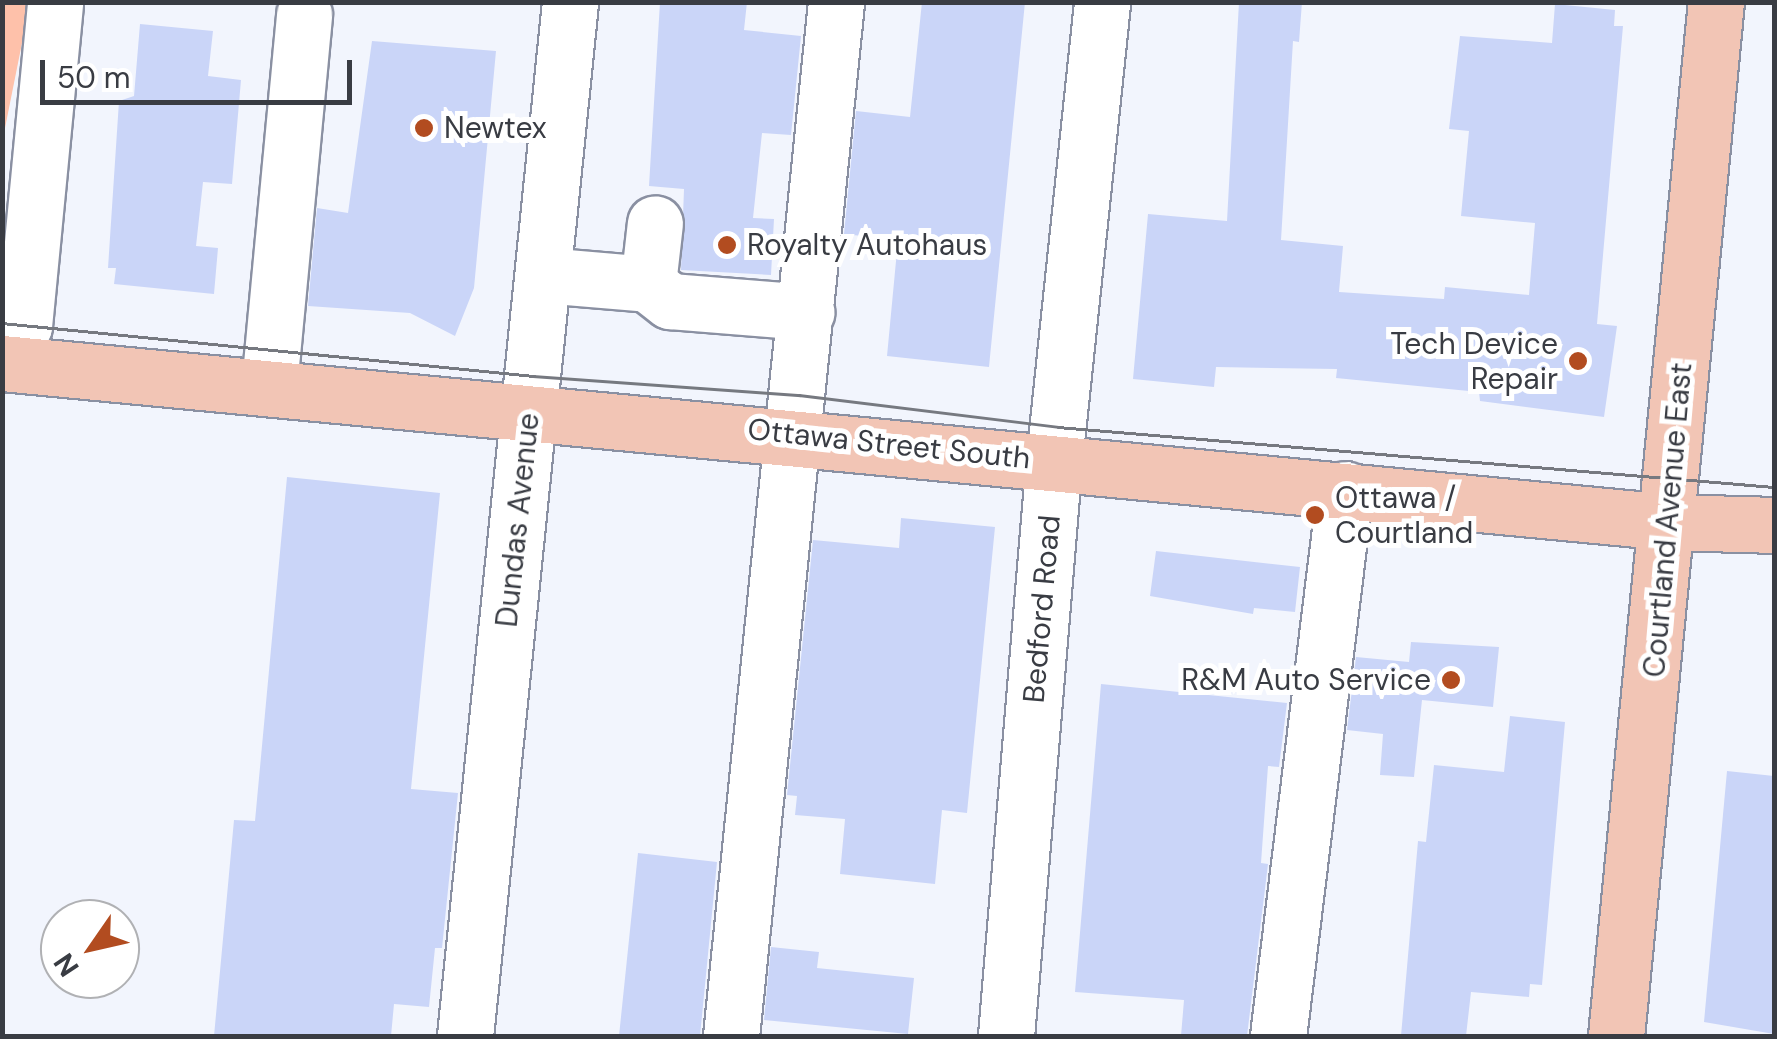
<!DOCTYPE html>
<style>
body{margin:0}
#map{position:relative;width:1777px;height:1039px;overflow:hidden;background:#f2f5fd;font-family:"DM Sans",sans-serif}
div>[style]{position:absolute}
.green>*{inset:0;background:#fec1aa}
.building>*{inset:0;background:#cad5f8}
.roads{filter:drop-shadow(2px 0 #8a90a2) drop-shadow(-2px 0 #8a90a2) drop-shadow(0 2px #8a90a2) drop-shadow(0 -2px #8a90a2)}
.minor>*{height:55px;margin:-27.5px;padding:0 27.5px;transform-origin:27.5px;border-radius:27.5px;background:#fff}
.major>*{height:55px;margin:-27.5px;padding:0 27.5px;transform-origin:27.5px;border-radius:27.5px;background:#f2c5b5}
.tram>*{height:2.5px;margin:-1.25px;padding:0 1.25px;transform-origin:1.25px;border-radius:1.25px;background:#767980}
.dots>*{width:28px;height:28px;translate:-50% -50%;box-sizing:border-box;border:5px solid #fff;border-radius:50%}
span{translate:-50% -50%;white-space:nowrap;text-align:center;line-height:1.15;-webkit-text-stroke:10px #fff;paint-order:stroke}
.poi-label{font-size:30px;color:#393c43}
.left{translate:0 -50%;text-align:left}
.right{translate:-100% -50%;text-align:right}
.street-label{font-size:30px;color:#393c43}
.frame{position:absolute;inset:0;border:5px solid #393c43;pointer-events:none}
.north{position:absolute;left:40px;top:899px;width:100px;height:100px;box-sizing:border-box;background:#fff;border:2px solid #b0b1b4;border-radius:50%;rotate:236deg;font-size:28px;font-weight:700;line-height:40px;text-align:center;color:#393c43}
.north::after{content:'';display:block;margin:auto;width:35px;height:45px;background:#b24c20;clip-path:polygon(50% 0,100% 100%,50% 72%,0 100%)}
.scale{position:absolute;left:40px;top:60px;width:312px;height:45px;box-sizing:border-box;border:5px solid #393c43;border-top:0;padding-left:12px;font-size:30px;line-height:35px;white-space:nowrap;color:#393c43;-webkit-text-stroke:8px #fff;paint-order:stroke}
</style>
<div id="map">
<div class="green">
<div style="clip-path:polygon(3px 3px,30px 3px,3px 138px)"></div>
</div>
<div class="building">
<div style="clip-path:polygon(660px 2px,747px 2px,744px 30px,801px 36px,791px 135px,762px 133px,753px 218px,774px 219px,771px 275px,681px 270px,684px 189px,649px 186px)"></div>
<div style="clip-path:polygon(922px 2px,1025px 2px,989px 367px,887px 356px,898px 240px,844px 234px,856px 111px,910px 117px)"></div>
<div style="clip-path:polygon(1239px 2px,1302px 2px,1299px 42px,1293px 41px,1281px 240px,1343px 246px,1339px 292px,1444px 299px,1445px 287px,1529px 295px,1535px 223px,1461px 216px,1469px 131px,1449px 129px,1460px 36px,1552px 43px,1555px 4px,1615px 10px,1614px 26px,1623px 26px,1597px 324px,1617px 326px,1604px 417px,1480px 401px,1479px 392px,1336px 378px,1337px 369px,1216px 367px,1214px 387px,1133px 379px,1148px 214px,1227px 221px)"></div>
<div style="clip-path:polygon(140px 24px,213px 31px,208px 76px,241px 80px,232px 184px,203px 182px,196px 246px,218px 248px,214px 294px,114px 284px,116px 268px,108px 268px,119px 101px,134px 96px)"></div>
<div style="clip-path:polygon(372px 41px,496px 51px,474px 288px,455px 336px,410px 313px,308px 306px,317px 208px,348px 213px)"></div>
<div style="clip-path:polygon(287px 477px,440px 493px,411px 789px,458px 793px,442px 948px,435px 948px,429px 1007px,394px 1004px,391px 1036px,214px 1036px,234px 820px,255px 821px)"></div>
<div style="clip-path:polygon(901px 518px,995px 527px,967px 813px,942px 810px,935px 884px,840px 874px,845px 819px,795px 815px,797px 796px,787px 795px,813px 540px,899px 548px)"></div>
<div style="clip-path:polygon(1156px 551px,1300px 567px,1295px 612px,1254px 608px,1253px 614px,1150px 596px)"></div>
<div style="clip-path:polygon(1411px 642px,1499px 647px,1493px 707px,1422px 700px,1414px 777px,1380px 775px,1383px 734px,1347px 730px,1356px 657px,1409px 662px)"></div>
<div style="clip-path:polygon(1101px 684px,1287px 703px,1279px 767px,1268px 766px,1261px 863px,1268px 864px,1247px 1036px,1181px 1036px,1184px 1000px,1075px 992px)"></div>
<div style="clip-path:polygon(1510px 716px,1565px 722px,1542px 985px,1530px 984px,1529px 997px,1471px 992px,1466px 1036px,1401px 1036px,1418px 841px,1426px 842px,1434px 765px,1504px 772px)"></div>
<div style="clip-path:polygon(1727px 771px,1774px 776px,1774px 1034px,1704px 1022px)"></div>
<div style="clip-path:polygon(638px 853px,717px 862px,700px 1036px,619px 1036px)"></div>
<div style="clip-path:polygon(771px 947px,819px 952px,817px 968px,914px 978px,908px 1034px,764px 1020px)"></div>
</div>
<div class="roads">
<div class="minor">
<div style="left:543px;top:275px;width:105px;rotate:4.9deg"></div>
<div style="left:648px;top:284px;width:61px;rotate:-83.5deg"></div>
<div style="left:648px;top:284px;width:28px;rotate:38deg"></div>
<div style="left:670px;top:301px;width:137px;rotate:4.6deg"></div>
<div style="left:2px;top:363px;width:43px;rotate:-59.3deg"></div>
<div style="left:24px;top:326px;width:325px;rotate:-84.5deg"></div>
<div style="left:269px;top:386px;width:373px;rotate:-84.6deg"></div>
<div style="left:465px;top:1036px;width:1039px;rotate:-84.2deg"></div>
<div style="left:731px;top:1036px;width:1039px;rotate:-84.2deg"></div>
<div style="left:1006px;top:1036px;width:578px;rotate:-85.24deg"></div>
<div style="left:1054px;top:460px;width:461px;rotate:-84deg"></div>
<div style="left:1278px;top:1036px;width:551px;rotate:-83.02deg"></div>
</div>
<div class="major">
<div style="left:2px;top:363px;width:1675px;rotate:5.45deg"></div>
<div style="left:1669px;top:522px;width:105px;rotate:1.6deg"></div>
<div style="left:1616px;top:1036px;width:1039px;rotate:-84.48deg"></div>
</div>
</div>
<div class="tram">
<div style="left:2px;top:323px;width:535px;rotate:5.69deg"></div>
<div style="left:534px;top:376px;width:266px;rotate:4.1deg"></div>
<div style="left:799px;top:395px;width:261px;rotate:7deg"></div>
<div style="left:1058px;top:427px;width:719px;rotate:4.79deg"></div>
</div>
<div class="dots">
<div style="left:424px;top:128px;background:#b24c20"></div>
<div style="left:727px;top:245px;background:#b24c20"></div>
<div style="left:1578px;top:361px;background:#b24c20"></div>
<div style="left:1315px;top:515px;background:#b24c20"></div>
<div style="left:1451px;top:680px;background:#b24c20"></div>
</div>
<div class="poi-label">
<span class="left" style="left:444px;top:128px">Newtex</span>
<span class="left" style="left:747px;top:245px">Royalty Autohaus</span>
<span class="right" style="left:1558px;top:361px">Tech Device<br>Repair</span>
<span class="left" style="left:1335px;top:515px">Ottawa /<br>Courtland</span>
<span class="right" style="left:1431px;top:680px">R&amp;M Auto Service</span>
</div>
<div class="street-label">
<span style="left:889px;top:444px;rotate:6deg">Ottawa Street South</span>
<span style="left:518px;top:520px;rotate:-84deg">Dundas Avenue</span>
<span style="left:1668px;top:520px;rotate:-85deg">Courtland Avenue East</span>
<span style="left:1042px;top:609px;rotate:-85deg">Bedford Road</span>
</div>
<div class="frame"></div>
<div class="north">N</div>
<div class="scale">50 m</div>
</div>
